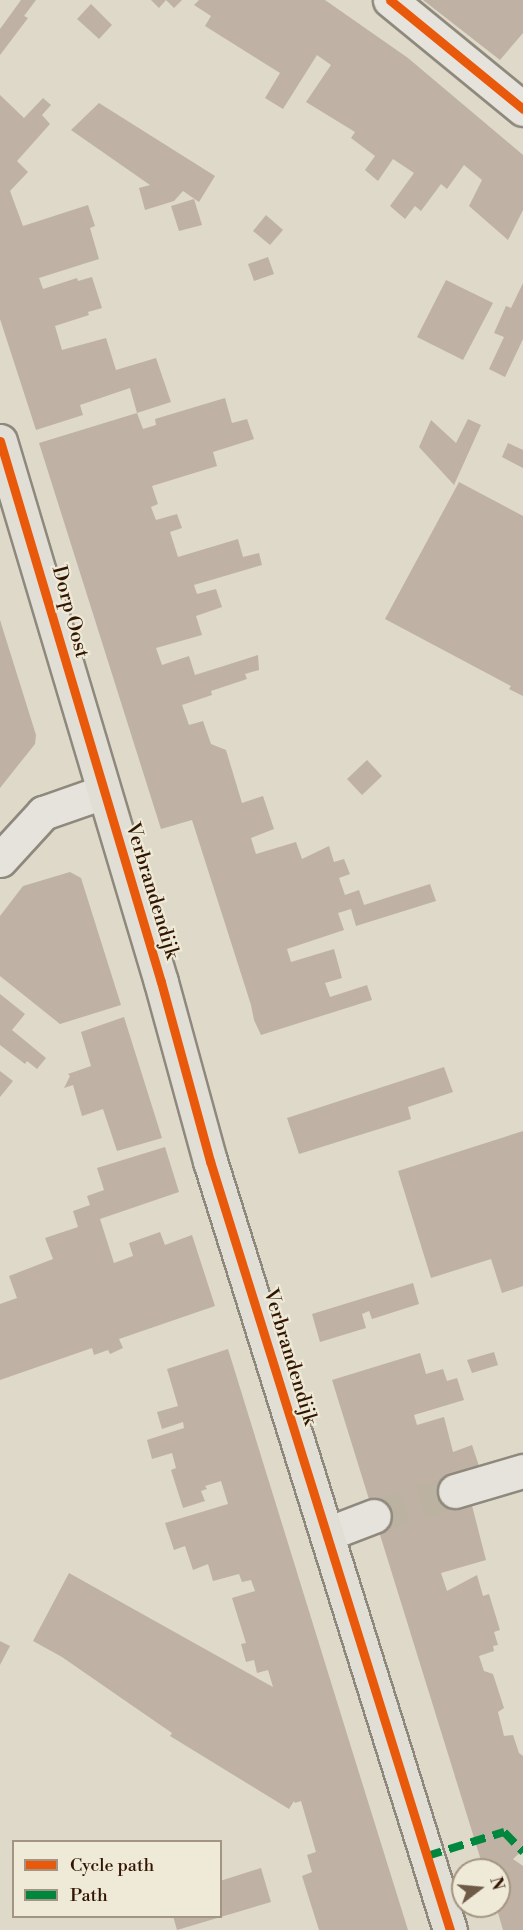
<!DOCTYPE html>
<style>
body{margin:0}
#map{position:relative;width:523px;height:1930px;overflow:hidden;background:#ded9c9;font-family:"Libre Bodoni",serif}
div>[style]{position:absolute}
.building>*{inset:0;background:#c0b1a5}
.minor-tunnel>*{height:33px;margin-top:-16.5px;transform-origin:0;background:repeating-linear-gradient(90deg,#bbb2a1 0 33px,transparent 0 49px)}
.roads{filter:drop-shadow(2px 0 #8f897d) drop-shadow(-2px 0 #8f897d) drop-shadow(0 2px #8f897d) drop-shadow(0 -2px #8f897d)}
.minor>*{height:33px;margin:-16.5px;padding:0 16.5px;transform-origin:16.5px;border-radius:16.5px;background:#e6e3dc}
.major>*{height:33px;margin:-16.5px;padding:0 16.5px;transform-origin:16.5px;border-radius:16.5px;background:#e1ded5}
.quiet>*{height:8px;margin-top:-4px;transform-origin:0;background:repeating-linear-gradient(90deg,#00873e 0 15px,transparent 0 23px)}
.cycleway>*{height:9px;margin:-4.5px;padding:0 4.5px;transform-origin:4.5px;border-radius:4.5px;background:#e8590c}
span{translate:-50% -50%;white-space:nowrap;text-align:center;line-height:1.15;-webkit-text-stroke:4.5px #efead7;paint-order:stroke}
.street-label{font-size:20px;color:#311500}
.legend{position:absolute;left:12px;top:1840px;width:210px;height:78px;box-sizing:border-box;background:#efead7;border:2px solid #a39581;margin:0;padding:8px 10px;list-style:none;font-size:18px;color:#311500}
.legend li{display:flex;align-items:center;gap:12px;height:30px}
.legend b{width:30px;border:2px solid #a39581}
.north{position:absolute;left:451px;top:1858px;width:60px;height:60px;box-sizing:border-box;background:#efead7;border:2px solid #a39581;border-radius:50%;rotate:74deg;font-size:16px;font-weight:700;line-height:24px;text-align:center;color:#311500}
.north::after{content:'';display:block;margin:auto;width:21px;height:27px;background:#6e5a46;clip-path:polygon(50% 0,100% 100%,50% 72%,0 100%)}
</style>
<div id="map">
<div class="building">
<div style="clip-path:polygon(21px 0,36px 0,24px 16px,28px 18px,0 55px,0 29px)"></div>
<div style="clip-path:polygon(151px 0,182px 0,174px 8px,166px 0,159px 8px)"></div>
<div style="clip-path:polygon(199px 0,325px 0,408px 58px,523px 155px,523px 210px,508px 240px,469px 206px,482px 180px,464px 165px,447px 189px,441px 184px,421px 211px,415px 206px,405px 219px,390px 206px,414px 173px,393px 159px,378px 181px,365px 170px,375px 156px,351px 138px,355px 132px,306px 102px,331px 65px,317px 55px,283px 109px,265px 98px,280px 73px,205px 26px,211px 16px,194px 5px)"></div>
<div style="clip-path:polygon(423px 0,523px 0,523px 33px,500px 60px)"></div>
<div style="clip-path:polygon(91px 4px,112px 25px,99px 39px,77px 19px)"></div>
<div style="clip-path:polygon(0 95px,24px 118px,43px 98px,51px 105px,42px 115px,50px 124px,17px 161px,28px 172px,10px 191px,23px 226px,88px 205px,95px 226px,90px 228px,99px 259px,39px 278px,43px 289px,77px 278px,78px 281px,92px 277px,102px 308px,88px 312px,89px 315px,55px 326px,62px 350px,106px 338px,116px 370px,156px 358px,171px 402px,137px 413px,130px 388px,80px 405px,83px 415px,36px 430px,0 319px)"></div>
<div style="clip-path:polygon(99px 103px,215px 176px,199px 202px,183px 191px,174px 201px,145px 210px,139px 188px,150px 185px,71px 130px)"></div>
<div style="clip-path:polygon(194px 199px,202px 225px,179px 231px,171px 206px)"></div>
<div style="clip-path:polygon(266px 215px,283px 230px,270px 245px,253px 231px)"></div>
<div style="clip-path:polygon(268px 257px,274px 274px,254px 281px,248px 264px)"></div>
<div style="clip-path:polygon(446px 280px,493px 303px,463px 360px,417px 337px)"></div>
<div style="clip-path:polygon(523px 283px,523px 339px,505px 377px,489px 369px,504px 337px,494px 333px,506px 306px,511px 308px)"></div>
<div style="clip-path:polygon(225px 398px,232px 423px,247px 419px,254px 439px,213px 452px,217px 466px,152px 486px,158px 504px,151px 507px,156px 520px,177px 514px,182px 528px,170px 532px,178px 557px,238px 539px,243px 557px,259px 553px,262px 565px,194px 585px,197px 594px,216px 589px,222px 607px,196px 616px,202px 635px,156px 648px,162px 665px,189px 656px,195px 675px,258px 655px,259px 670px,245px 674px,247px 679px,211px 691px,212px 695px,182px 705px,189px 725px,203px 721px,211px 744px,226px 750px,242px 803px,263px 796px,274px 829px,251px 838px,256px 854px,296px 842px,302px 859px,329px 846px,334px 862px,344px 859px,350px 874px,339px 878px,345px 895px,359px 890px,364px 905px,430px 884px,436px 901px,356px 926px,351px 909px,338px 913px,344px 930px,287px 949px,291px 962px,334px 949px,342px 978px,325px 983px,330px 997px,367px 985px,372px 1000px,261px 1035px,254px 1020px,251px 1005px,192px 820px,161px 829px,39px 443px,137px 413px,143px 429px,156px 425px,155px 419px)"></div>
<div style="clip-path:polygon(468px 419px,481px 425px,454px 485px,419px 447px,431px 420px,456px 443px)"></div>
<div style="clip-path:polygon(508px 443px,523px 450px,523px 468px,502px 457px)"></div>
<div style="clip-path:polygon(459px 482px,523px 516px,523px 696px,509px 689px,511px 686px,385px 619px)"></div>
<div style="clip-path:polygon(0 620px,36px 735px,35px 744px,0 788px)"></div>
<div style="clip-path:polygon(367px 760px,382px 776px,362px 795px,347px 779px)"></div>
<div style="clip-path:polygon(70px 872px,81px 878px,121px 1005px,60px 1024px,0 976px,0 916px,23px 886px)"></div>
<div style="clip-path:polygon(0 994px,25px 1014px,12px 1030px,46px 1058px,37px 1069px,27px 1061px,25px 1064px,0 1045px)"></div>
<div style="clip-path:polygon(124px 1017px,162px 1138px,117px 1151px,103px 1109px,82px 1116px,73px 1085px,64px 1088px,70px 1076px,68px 1074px,91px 1066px,81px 1032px)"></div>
<div style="clip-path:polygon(444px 1067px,453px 1092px,408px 1107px,411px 1119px,299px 1154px,287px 1118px)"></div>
<div style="clip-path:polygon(0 1071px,13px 1081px,0 1097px)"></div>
<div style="clip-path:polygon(523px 1131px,523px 1286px,502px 1293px,491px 1259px,431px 1278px,398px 1171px)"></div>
<div style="clip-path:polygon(165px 1147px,179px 1192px,100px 1219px,114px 1263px,133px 1256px,129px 1243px,160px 1232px,165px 1245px,192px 1235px,215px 1306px,119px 1339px,123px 1348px,110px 1354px,108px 1350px,94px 1355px,92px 1348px,0 1380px,0 1304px,17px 1298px,9px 1276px,53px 1259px,45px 1238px,78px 1227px,73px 1211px,90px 1205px,87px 1196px,104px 1190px,97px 1168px)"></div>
<div style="clip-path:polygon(413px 1283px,419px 1304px,372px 1319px,369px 1311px,362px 1314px,366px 1328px,320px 1342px,312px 1314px)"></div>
<div style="clip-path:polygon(228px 1349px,351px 1747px,408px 1930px,319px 1930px,302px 1876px,312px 1872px,307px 1855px,316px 1852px,301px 1801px,295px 1803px,294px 1801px,289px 1809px,170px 1736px,172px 1733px,127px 1702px,62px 1657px,33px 1641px,69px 1573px,273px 1687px,268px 1670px,257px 1673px,254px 1660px,246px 1662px,241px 1644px,246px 1643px,232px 1598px,255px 1591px,251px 1580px,242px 1582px,239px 1574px,213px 1581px,208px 1564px,193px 1570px,185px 1546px,174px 1550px,165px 1523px,228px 1504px,221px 1481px,205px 1486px,207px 1489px,201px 1491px,205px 1501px,183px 1508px,171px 1470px,176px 1468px,172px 1453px,152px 1459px,147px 1440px,184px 1428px,183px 1422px,162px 1429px,157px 1412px,178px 1406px,167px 1369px)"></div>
<div style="clip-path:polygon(494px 1352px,498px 1365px,472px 1373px,467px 1360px)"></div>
<div style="clip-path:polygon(420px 1353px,426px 1374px,443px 1369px,447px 1381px,457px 1378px,464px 1400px,414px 1415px,417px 1425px,444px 1417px,453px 1452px,472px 1445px,481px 1472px,469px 1494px,486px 1560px,441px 1573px,447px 1591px,477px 1575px,483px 1596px,489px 1594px,500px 1630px,494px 1632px,498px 1645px,493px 1646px,494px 1651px,479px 1656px,484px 1671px,493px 1674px,504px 1708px,498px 1712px,504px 1736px,513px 1735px,519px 1753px,523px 1756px,523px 1850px,513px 1859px,523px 1866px,523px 1930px,503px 1930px,496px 1906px,499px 1906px,499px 1870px,484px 1870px,332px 1380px)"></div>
<div style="clip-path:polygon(0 1641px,10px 1646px,0 1665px)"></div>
<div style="clip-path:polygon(261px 1868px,271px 1902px,177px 1930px,173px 1916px,220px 1916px,220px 1881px)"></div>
</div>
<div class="minor-tunnel">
<div style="left:374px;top:1516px;width:85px;rotate:-17.2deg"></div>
</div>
<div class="roads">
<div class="minor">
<div style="left:390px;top:0;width:172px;rotate:39.3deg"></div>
<div style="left:0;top:860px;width:64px;rotate:-47.5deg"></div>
<div style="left:43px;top:813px;width:64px;rotate:-19.3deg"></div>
<div style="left:455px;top:1491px;width:71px;rotate:-16.4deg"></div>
<div style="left:327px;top:1534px;width:50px;rotate:-21deg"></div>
</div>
<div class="major">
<div style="left:0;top:441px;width:564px;rotate:73.43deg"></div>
<div style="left:161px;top:982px;width:186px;rotate:74.7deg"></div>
<div style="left:210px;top:1161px;width:806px;rotate:72.67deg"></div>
</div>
</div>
<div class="quiet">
<div style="left:427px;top:1856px;width:81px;rotate:-17.3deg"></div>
<div style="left:504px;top:1832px;width:28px;rotate:46deg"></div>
</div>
<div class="cycleway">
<div style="left:390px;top:0;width:172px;rotate:39.3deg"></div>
<div style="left:0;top:441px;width:564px;rotate:73.43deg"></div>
<div style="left:161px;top:982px;width:186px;rotate:74.7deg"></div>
<div style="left:210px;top:1161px;width:806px;rotate:72.67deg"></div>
</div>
<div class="street-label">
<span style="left:70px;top:612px;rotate:75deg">Dorp Oost</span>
<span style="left:152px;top:891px;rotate:73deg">Verbrandendijk</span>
<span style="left:290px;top:1357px;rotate:73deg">Verbrandendijk</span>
</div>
<ul class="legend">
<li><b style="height:8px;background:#e8590c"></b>Cycle path</li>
<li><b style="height:8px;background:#00873e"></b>Path</li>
</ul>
<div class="north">N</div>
</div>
